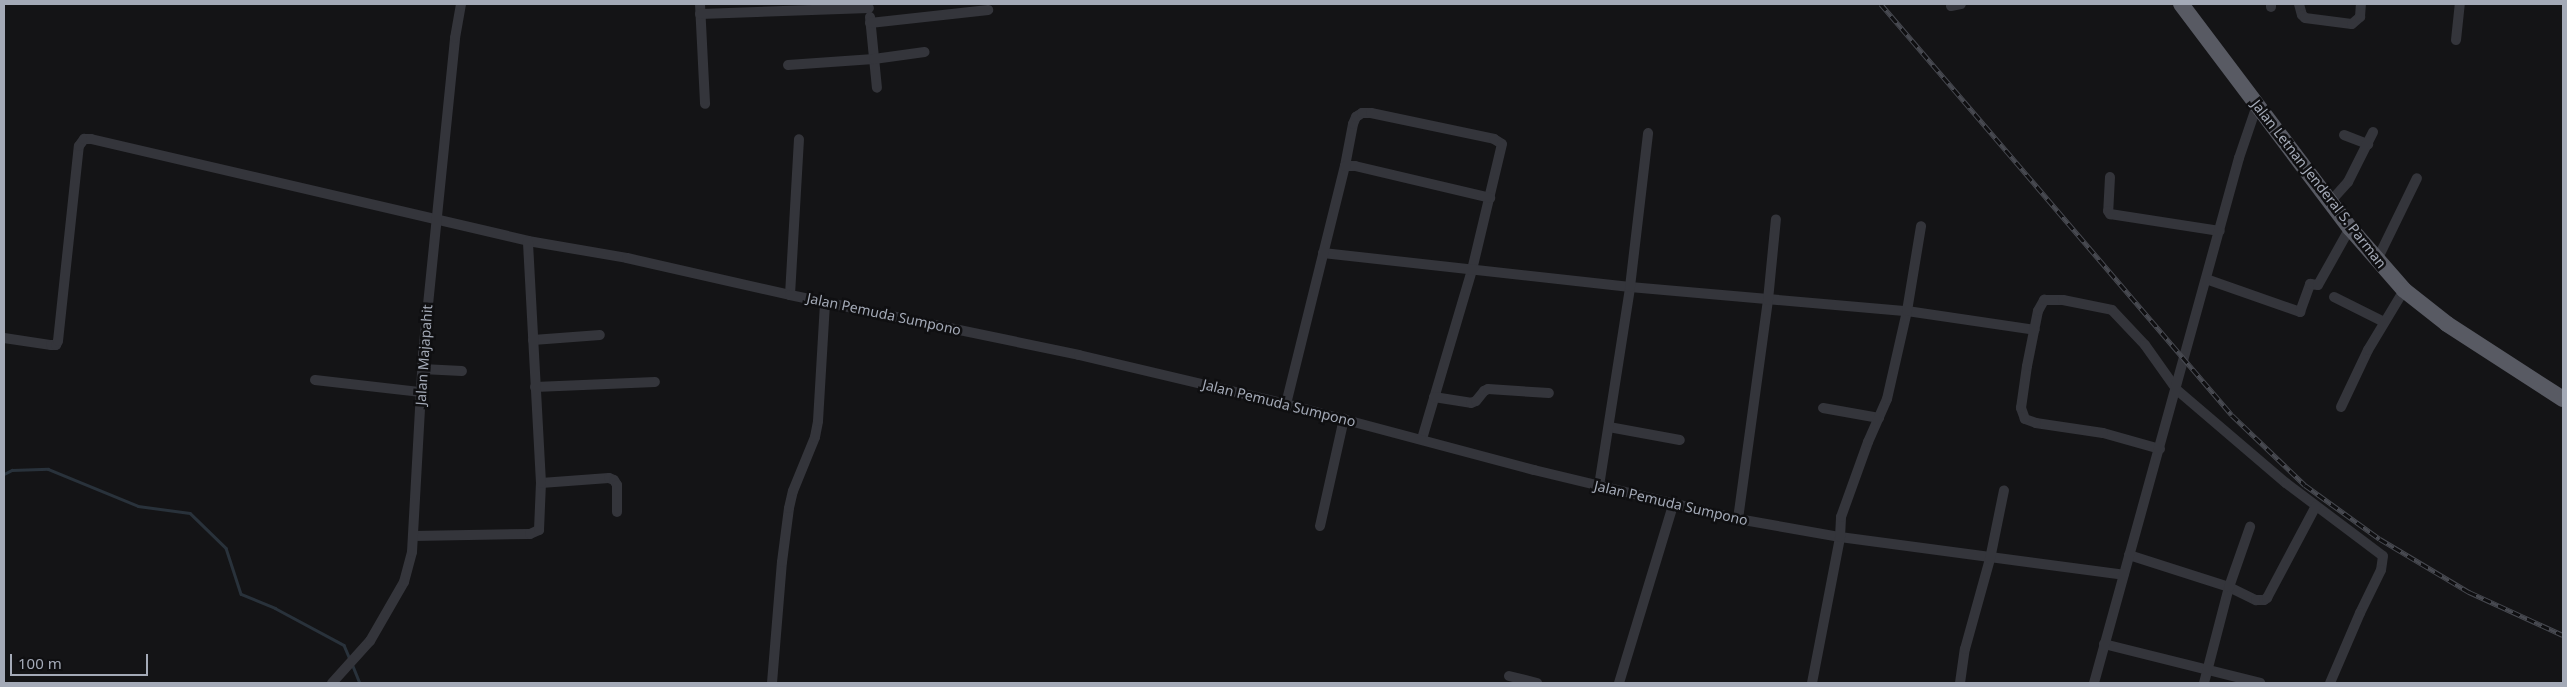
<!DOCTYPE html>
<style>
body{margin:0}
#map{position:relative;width:2567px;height:687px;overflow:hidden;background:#141416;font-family:"Noto Sans",sans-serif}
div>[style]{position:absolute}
.stream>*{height:2.5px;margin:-1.25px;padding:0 1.25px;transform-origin:1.25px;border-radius:1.25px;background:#29323b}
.minor>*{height:10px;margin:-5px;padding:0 5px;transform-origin:5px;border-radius:5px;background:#34353b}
.trunk>*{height:16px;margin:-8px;padding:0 8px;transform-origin:8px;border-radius:8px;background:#585a63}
.rail>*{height:4.5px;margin-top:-2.25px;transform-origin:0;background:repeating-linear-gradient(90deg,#0f0f11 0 8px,#474950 0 16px);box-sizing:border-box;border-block:1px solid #474950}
span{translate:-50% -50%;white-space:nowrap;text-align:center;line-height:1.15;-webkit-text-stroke:5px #0f0f11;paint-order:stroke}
.street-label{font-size:14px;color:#a4aab7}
.frame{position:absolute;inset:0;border:5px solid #a4aab7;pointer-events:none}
.scale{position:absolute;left:10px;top:654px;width:138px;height:22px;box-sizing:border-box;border:2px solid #a4aab7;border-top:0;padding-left:6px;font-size:15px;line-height:18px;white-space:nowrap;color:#a4aab7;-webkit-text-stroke:4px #0f0f11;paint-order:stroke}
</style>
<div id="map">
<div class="stream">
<div style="left:4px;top:474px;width:9px;rotate:-27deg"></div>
<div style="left:12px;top:470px;width:36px;rotate:-2deg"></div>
<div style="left:48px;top:469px;width:97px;rotate:22.3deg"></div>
<div style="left:138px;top:506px;width:52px;rotate:7.7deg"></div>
<div style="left:190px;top:513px;width:50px;rotate:44.2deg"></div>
<div style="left:226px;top:548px;width:48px;rotate:71.9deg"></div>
<div style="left:241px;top:594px;width:37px;rotate:22deg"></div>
<div style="left:275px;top:608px;width:78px;rotate:28.2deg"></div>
<div style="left:344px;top:645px;width:15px;rotate:67deg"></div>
<div style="left:353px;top:666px;width:18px;rotate:68deg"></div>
</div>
<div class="minor">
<div style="left:700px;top:4px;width:100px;rotate:87.1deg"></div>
<div style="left:2299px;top:4px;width:11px;rotate:75deg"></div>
<div style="left:2302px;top:15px;width:4px;rotate:45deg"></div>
<div style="left:2305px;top:18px;width:47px;rotate:7.3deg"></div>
<div style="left:2352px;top:24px;width:11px;rotate:-41deg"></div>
<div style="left:2360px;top:17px;width:13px;rotate:-86deg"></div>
<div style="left:1951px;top:6px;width:10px;rotate:-11deg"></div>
<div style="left:2271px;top:7px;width:3px;rotate:-90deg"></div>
<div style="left:700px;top:14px;width:169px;rotate:-2deg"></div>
<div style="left:870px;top:17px;width:71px;rotate:84.4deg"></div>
<div style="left:870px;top:23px;width:119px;rotate:-6.3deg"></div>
<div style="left:2456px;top:40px;width:36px;rotate:-84deg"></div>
<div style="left:788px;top:65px;width:86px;rotate:-4deg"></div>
<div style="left:874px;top:59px;width:51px;rotate:-7.8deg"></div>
<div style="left:2344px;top:135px;width:26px;rotate:21deg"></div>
<div style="left:1345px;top:166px;width:43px;rotate:-79.2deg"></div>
<div style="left:1353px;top:124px;width:8px;rotate:-67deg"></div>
<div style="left:1356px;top:117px;width:7px;rotate:-34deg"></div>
<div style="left:1362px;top:113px;width:9px"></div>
<div style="left:1371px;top:113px;width:126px;rotate:11.9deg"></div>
<div style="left:1494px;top:139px;width:9px;rotate:32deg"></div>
<div style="left:1502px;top:144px;width:130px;rotate:103.4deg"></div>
<div style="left:1472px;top:270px;width:176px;rotate:106.5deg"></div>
<div style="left:2110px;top:177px;width:34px;rotate:93deg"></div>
<div style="left:2108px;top:211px;width:4px;rotate:56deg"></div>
<div style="left:2110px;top:214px;width:111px;rotate:8.8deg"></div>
<div style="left:2330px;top:202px;width:27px;rotate:-48deg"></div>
<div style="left:2348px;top:182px;width:56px;rotate:-63.4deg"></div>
<div style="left:1323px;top:253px;width:309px;rotate:6.3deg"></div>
<div style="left:1630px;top:287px;width:278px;rotate:5deg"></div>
<div style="left:1907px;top:311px;width:129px;rotate:8.4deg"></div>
<div style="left:2377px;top:260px;width:91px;rotate:-64deg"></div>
<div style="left:2206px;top:279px;width:100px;rotate:19.3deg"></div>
<div style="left:2300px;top:312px;width:30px;rotate:-70deg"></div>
<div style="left:2310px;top:284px;width:8px;rotate:7deg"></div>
<div style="left:2318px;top:285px;width:65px;rotate:-60.7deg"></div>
<div style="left:790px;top:295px;width:156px;rotate:-86.7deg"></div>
<div style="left:2334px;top:297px;width:56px;rotate:26.6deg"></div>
<div style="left:4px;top:338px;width:48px;rotate:8.5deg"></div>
<div style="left:51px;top:345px;width:5px"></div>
<div style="left:56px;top:345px;width:4px;rotate:-63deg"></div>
<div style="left:58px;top:341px;width:196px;rotate:-83.9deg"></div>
<div style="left:79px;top:146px;width:9px;rotate:-54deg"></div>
<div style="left:84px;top:139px;width:7px"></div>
<div style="left:91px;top:139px;width:449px;rotate:13.1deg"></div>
<div style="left:528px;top:241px;width:100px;rotate:9.7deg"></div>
<div style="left:627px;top:258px;width:167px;rotate:12.8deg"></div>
<div style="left:790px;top:295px;width:295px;rotate:11.7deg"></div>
<div style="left:1079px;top:355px;width:213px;rotate:13.3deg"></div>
<div style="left:1286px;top:404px;width:257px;rotate:14.9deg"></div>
<div style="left:1534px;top:470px;width:210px;rotate:13.5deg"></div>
<div style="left:1738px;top:519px;width:104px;rotate:10deg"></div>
<div style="left:1840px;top:537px;width:286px;rotate:7.6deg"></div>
<div style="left:533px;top:340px;width:67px;rotate:-4.3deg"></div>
<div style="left:422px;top:369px;width:40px;rotate:2.9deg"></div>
<div style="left:315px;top:380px;width:107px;rotate:6.5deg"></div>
<div style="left:535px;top:387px;width:120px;rotate:-2.4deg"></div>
<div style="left:1434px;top:397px;width:37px;rotate:9deg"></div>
<div style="left:1471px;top:403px;width:5px;rotate:-22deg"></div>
<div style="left:1476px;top:401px;width:13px;rotate:-51deg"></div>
<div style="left:1484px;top:391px;width:4px;rotate:-27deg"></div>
<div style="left:1488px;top:389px;width:61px;rotate:3.8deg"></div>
<div style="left:1286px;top:404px;width:245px;rotate:-76.1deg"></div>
<div style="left:1345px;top:166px;width:10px"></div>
<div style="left:1355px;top:166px;width:139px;rotate:13.3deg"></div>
<div style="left:2341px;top:407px;width:63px;rotate:-64.7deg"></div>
<div style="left:2368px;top:350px;width:70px;rotate:-59deg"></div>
<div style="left:1823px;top:408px;width:57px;rotate:10.1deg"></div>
<div style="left:1609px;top:427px;width:72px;rotate:10.4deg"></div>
<div style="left:2160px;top:449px;width:59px;rotate:-164.3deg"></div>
<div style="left:2103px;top:433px;width:68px;rotate:-171.5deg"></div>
<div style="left:2036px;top:423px;width:12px;rotate:-160deg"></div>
<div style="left:2025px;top:419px;width:12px;rotate:-110deg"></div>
<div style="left:2021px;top:408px;width:42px;rotate:-81.9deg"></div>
<div style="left:2027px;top:366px;width:56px;rotate:-78.7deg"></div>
<div style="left:2038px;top:311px;width:13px;rotate:-61deg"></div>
<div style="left:2044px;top:300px;width:19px"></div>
<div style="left:2063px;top:300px;width:50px;rotate:11.5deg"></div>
<div style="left:2112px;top:310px;width:48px;rotate:46.7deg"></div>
<div style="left:2145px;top:345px;width:55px;rotate:54.6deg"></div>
<div style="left:2177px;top:390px;width:143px;rotate:40.5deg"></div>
<div style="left:2286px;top:483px;width:121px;rotate:37deg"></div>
<div style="left:2383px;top:556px;width:14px;rotate:98deg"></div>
<div style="left:2381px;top:570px;width:48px;rotate:116deg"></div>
<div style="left:2360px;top:613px;width:76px;rotate:113.2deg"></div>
<div style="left:541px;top:483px;width:68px;rotate:-4.2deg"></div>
<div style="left:609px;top:478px;width:5px;rotate:22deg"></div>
<div style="left:614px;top:480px;width:6px;rotate:59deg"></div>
<div style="left:617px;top:485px;width:27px;rotate:90deg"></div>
<div style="left:1599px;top:486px;width:201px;rotate:-81.1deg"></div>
<div style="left:1630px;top:287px;width:155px;rotate:-83.3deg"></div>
<div style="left:1738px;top:519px;width:221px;rotate:-82.2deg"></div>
<div style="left:1768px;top:300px;width:81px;rotate:-84.4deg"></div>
<div style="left:1320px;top:526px;width:110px;rotate:-77.4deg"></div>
<div style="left:413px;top:536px;width:117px;rotate:-1deg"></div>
<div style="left:530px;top:534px;width:10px;rotate:-24deg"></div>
<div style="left:539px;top:530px;width:47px;rotate:-87.6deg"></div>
<div style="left:541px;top:483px;width:242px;rotate:-93.1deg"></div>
<div style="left:2129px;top:555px;width:105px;rotate:17.7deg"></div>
<div style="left:2229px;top:587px;width:30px;rotate:26deg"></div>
<div style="left:2256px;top:600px;width:8px"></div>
<div style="left:2264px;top:600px;width:4px;rotate:-34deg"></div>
<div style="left:2267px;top:598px;width:104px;rotate:-62deg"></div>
<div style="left:2104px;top:644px;width:161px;rotate:14deg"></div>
<div style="left:1509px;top:676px;width:29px;rotate:14deg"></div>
<div style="left:332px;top:683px;width:57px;rotate:-47.9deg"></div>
<div style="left:370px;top:641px;width:68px;rotate:-60deg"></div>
<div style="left:404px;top:582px;width:31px;rotate:-75deg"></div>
<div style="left:412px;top:552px;width:198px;rotate:-86.8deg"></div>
<div style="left:423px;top:354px;width:318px;rotate:-84.2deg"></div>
<div style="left:455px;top:38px;width:35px;rotate:-80deg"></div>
<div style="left:772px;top:683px;width:121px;rotate:-85.3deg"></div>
<div style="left:782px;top:562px;width:54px;rotate:-82.6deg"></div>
<div style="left:789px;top:508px;width:17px;rotate:-77deg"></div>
<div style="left:793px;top:491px;width:58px;rotate:-67.8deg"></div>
<div style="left:815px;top:437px;width:16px;rotate:-79deg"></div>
<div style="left:818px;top:421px;width:119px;rotate:-86.6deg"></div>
<div style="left:1619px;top:683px;width:186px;rotate:-73.1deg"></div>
<div style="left:1812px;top:683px;width:149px;rotate:-79.1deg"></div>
<div style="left:1840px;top:537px;width:20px;rotate:-87deg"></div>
<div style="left:1841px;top:517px;width:80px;rotate:-70.2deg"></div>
<div style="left:1868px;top:442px;width:47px;rotate:-66.2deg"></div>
<div style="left:1887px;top:399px;width:90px;rotate:-77.2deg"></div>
<div style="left:1907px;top:311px;width:86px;rotate:-80.6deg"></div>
<div style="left:1960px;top:683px;width:34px;rotate:-82deg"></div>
<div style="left:1965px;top:649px;width:93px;rotate:-74.5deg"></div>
<div style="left:1990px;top:559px;width:70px;rotate:-78.5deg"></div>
<div style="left:2094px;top:683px;width:545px;rotate:-74.56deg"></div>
<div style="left:2239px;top:158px;width:56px;rotate:-71.2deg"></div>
<div style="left:2204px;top:683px;width:99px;rotate:-75.4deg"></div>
<div style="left:2229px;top:587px;width:64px;rotate:-70.7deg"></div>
</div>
<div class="trunk">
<div style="left:2181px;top:4px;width:281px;rotate:53deg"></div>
<div style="left:2350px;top:228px;width:82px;rotate:48.9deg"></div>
<div style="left:2404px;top:290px;width:55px;rotate:38.3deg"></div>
<div style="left:2447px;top:324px;width:138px;rotate:32.9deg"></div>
</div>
<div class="rail">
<div style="left:1881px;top:4px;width:540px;rotate:49.5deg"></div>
<div style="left:2232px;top:415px;width:101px;rotate:43.8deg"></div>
<div style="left:2305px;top:485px;width:92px;rotate:35.8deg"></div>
<div style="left:2380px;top:539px;width:104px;rotate:30.8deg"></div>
<div style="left:2469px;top:592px;width:103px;rotate:24.6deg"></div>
</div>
<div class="street-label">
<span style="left:2319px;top:184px;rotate:52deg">Jalan Letnan Jenderal S. Parman</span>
<span style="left:884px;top:314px;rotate:12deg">Jalan Pemuda Sumpono</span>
<span style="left:424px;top:355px;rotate:-86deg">Jalan Majapahit</span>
<span style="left:1279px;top:403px;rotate:14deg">Jalan Pemuda Sumpono</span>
<span style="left:1671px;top:503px;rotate:13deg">Jalan Pemuda Sumpono</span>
</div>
<div class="frame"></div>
<div class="scale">100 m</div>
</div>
